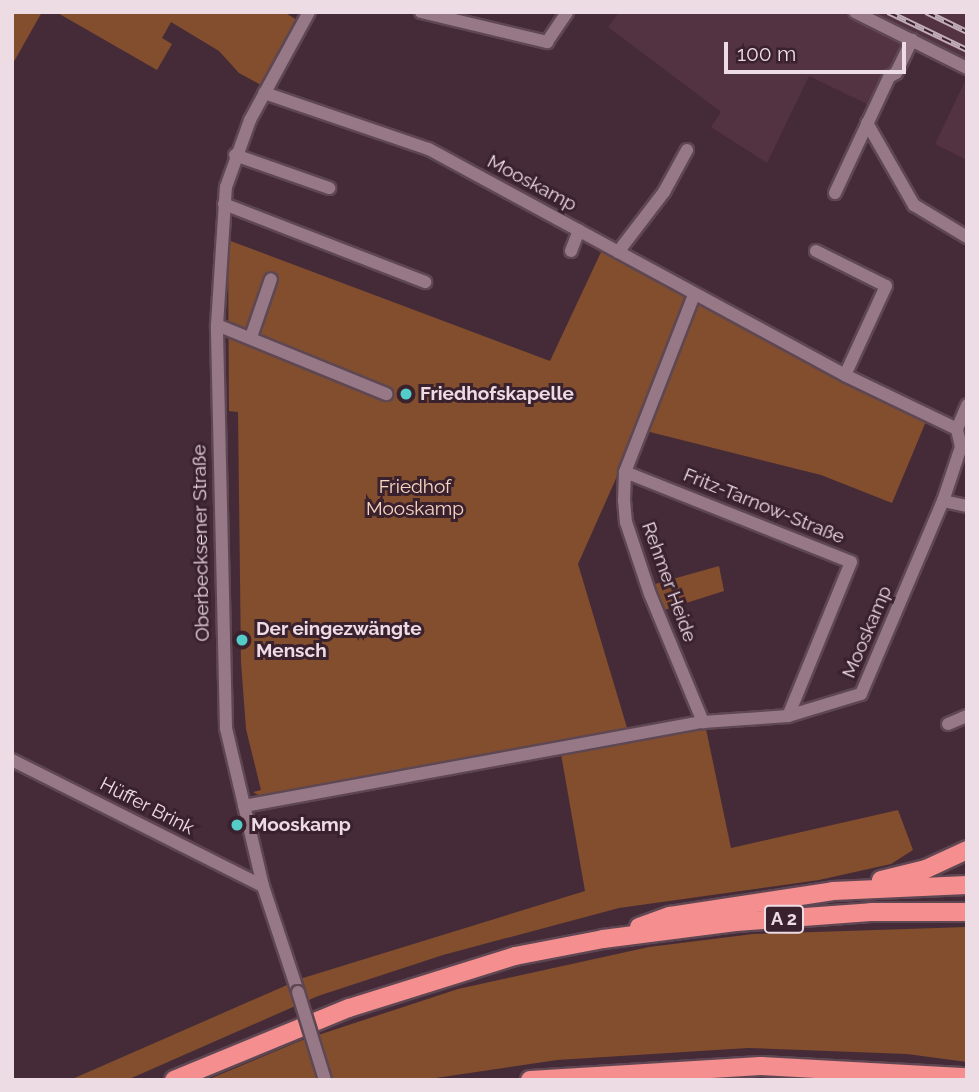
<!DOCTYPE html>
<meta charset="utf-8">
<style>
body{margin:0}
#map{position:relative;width:979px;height:1092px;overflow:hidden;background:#452b38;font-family:Raleway,sans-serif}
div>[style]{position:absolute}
.built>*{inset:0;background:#533242}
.green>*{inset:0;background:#824e2d}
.roads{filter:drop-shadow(2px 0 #5e4752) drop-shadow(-2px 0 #5e4752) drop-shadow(0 2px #5e4752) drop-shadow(0 -2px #5e4752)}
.minor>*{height:12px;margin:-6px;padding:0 6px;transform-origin:6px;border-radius:6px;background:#977886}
.highway>*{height:18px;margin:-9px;padding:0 9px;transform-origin:9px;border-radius:9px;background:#f48e8f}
.rail>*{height:6px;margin-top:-3px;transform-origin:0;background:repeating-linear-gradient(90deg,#3a212e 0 10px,#c3afb8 0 20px);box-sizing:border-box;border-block:2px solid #c3afb8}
.bridges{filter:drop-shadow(2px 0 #5e4752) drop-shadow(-2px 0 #5e4752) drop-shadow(0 2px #5e4752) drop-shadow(0 -2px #5e4752)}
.minor-bridge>*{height:12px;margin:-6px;padding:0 6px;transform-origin:6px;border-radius:6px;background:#977886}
.dots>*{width:19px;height:19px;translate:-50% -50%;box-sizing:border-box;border:4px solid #3a212e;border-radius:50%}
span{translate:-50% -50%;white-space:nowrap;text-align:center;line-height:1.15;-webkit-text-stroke:6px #3a212e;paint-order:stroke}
.shield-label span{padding:2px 5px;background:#3a212e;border:2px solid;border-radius:5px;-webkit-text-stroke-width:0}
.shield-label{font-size:18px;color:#eedce4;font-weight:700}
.street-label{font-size:19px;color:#eedce4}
.poi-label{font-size:19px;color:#eedce4;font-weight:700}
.left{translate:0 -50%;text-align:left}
.park-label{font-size:19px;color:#f8d6c2}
.frame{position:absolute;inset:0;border:14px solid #eedce4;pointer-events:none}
.scale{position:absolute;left:724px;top:42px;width:182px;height:32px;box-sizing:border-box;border:4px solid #eedce4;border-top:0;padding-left:9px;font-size:21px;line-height:24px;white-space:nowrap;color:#eedce4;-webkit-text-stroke:5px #3a212e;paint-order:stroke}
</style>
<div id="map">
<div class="built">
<div style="clip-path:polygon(619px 12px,966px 12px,967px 60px,906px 32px,873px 107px,809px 76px,767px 163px,711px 127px,721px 112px,608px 27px)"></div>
<div style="clip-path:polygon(967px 77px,967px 160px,935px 144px)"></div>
</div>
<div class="green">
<div style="clip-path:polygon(12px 12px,42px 12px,12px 65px)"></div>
<div style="clip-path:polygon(56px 12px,284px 12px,297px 20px,261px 85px,239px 73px,219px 51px,171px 22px,162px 38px,172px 44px,157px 70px)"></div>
<div style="clip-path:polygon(228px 240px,550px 361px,602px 250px,927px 419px,892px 503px,821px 475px,638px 429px,578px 564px,631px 741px,706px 729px,731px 848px,898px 810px,913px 850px,891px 864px,819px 880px,619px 908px,443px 955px,318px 996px,127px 1080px,70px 1080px,303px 978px,585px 891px,561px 754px,263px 798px,253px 792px,261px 790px,246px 729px,241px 662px,238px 412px,229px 411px)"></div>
<div style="clip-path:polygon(719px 566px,724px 591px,658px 612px,648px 586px)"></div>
<div style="clip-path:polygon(967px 927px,967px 1062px,907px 1054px,748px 1048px,557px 1060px,422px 1080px,207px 1080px,300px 1041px,458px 989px,649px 947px,753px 934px)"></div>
</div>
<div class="roads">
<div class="minor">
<div style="left:421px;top:12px;width:130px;rotate:13.4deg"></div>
<div style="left:547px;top:42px;width:36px;rotate:-56deg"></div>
<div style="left:855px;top:12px;width:125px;rotate:26.6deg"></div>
<div style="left:867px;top:123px;width:95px;rotate:60.2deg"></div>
<div style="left:914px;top:205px;width:62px;rotate:31.1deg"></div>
<div style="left:235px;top:155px;width:100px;rotate:19.3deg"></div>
<div style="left:835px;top:193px;width:128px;rotate:-65deg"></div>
<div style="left:889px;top:77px;width:8px;rotate:-30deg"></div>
<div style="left:896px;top:73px;width:37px;rotate:-64deg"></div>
<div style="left:224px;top:204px;width:216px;rotate:21.2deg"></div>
<div style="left:571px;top:251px;width:22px;rotate:-69deg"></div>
<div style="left:816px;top:251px;width:78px;rotate:26.6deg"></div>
<div style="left:886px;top:286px;width:98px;rotate:114.7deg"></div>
<div style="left:618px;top:252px;width:76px;rotate:-52.5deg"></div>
<div style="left:664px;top:192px;width:48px;rotate:-61.3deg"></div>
<div style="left:694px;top:295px;width:190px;rotate:111.3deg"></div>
<div style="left:625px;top:472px;width:28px;rotate:92deg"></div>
<div style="left:624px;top:500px;width:22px;rotate:85deg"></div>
<div style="left:626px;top:522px;width:76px;rotate:71.6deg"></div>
<div style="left:650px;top:594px;width:139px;rotate:67.5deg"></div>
<div style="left:217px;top:325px;width:183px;rotate:22.2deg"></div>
<div style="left:251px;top:337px;width:61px;rotate:-71deg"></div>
<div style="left:957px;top:429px;width:26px;rotate:-67deg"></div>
<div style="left:625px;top:472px;width:243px;rotate:21.7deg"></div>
<div style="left:851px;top:562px;width:166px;rotate:112.2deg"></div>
<div style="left:943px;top:501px;width:25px;rotate:12deg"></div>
<div style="left:948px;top:724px;width:21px;rotate:-23deg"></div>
<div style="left:12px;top:760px;width:281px;rotate:26.7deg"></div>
<div style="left:244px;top:806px;width:467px;rotate:-10.4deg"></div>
<div style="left:703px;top:722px;width:85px;rotate:-4deg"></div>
<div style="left:788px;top:716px;width:76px;rotate:-16.8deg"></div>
<div style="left:861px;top:694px;width:210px;rotate:-67deg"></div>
<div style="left:943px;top:501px;width:57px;rotate:-71.6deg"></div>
<div style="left:961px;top:447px;width:18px;rotate:-103deg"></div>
<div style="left:957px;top:429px;width:124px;rotate:-154.3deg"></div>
<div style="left:845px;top:375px;width:474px;rotate:-151.5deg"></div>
<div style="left:428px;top:149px;width:173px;rotate:-161.1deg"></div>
<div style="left:298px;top:992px;width:112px;rotate:-108.3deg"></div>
<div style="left:263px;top:886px;width:162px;rotate:-103.2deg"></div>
<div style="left:226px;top:728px;width:403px;rotate:-91.3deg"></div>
<div style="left:217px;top:325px;width:138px;rotate:-86.3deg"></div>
<div style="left:226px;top:187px;width:71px;rotate:-70.3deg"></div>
<div style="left:250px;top:120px;width:123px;rotate:-61.4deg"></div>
</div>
<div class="highway">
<div style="left:881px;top:880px;width:46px;rotate:-13.7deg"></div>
<div style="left:926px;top:869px;width:45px;rotate:-24.9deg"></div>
<div style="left:639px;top:927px;width:33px;rotate:-20deg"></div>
<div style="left:670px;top:916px;width:165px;rotate:-8.7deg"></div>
<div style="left:833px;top:891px;width:134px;rotate:-2.6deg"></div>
<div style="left:174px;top:1080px;width:189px;rotate:-22.4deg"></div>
<div style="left:349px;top:1008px;width:174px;rotate:-17.4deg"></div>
<div style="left:515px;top:956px;width:90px;rotate:-10.9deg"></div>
<div style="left:603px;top:939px;width:134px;rotate:-7.3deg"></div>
<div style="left:736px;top:922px;width:135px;rotate:-4.2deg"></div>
<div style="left:871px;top:912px;width:96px"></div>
<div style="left:530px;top:1080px;width:231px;rotate:-3.5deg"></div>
<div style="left:761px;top:1066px;width:206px;rotate:3.1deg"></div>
</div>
</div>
<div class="rail">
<div style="left:888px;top:12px;width:88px;rotate:25.7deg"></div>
<div style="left:926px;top:12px;width:46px;rotate:26deg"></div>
</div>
<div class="bridges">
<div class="minor-bridge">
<div style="left:298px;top:992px;width:92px;rotate:72.9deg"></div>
</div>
</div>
<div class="dots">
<div style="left:406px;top:394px;background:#54cdc8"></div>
<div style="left:242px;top:640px;background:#54cdc8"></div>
<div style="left:237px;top:825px;background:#54cdc8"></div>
</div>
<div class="shield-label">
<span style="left:784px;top:919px">A 2</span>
</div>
<div class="street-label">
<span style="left:532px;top:183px;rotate:28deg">Mooskamp</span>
<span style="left:764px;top:506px;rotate:22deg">Fritz-Tarnow-Straße</span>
<span style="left:201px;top:543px;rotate:-91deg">Oberbecksener Straße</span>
<span style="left:669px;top:582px;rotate:70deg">Rehmer Heide</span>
<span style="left:867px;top:632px;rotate:-67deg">Mooskamp</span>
<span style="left:147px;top:806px;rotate:27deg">Hüffer Brink</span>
</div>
<div class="poi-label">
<span class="left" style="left:420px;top:394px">Friedhofskapelle</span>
<span class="left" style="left:256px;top:640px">Der eingezwängte<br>Mensch</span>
<span class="left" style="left:251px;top:825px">Mooskamp</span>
</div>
<div class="park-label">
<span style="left:415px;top:498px">Friedhof<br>Mooskamp</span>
</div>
<div class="frame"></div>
<div class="scale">100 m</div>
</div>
